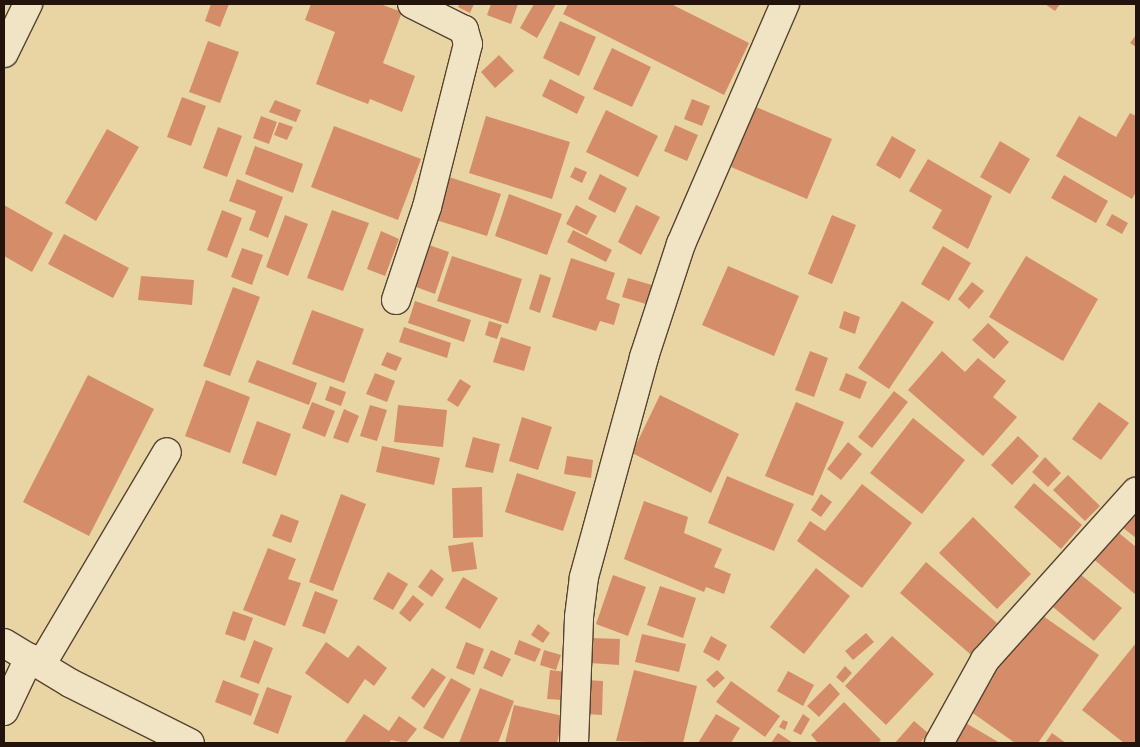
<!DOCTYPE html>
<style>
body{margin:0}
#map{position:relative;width:1140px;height:747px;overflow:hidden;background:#e9d5a4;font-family:Alegreya,serif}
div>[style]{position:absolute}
.building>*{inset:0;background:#d48d68}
.roads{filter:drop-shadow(1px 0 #544432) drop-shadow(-1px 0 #544432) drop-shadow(0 1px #544432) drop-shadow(0 -1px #544432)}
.street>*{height:28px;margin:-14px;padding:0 14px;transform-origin:14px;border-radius:14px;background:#f1e4c4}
span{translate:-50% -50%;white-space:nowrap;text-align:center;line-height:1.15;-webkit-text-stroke:4.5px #f1e4c4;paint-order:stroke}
.frame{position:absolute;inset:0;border:5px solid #22140c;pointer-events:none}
</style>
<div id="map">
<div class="building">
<div style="clip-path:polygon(211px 4px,229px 4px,220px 27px,205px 21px)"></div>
<div style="clip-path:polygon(311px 4px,380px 4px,402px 12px,383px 63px,415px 76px,402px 112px,370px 99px,368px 104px,316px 84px,335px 32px,305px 20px)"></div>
<div style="clip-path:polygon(460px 4px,474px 4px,470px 13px,458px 7px)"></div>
<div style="clip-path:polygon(491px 4px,518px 4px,511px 24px,487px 15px)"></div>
<div style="clip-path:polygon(534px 4px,556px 4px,537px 38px,520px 28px)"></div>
<div style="clip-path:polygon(568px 4px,671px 4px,749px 43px,724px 95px,563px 14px)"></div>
<div style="clip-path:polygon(1045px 4px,1060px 4px,1055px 11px)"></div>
<div style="clip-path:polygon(560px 21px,596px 37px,579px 76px,543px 58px)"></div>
<div style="clip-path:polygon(1136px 35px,1136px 47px,1130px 43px)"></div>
<div style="clip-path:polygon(208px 41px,239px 52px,220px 103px,189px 92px)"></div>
<div style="clip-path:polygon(612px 48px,651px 67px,632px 107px,593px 89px)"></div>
<div style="clip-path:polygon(499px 55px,514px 71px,495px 88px,481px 72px)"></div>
<div style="clip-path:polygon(550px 79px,585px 97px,577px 114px,542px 96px)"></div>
<div style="clip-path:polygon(182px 97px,206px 106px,191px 146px,167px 137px)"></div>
<div style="clip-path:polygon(692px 99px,710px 106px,702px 126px,684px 119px)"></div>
<div style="clip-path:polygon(275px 100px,301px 110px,296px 122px,269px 112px)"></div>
<div style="clip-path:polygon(756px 107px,832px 139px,807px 199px,731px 167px)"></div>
<div style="clip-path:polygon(606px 110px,658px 136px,638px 177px,586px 152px)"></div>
<div style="clip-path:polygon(1130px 113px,1136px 116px,1136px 192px,1132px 199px,1056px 156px,1079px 116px,1116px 137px)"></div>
<div style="clip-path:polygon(261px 116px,277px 122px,269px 144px,253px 138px)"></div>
<div style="clip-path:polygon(486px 116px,570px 142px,552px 199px,469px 173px)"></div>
<div style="clip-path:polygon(279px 122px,293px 127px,287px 140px,274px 135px)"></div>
<div style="clip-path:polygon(675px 125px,698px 135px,687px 161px,664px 151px)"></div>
<div style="clip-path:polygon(334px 126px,421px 159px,398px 220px,311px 187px)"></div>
<div style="clip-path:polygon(218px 127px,242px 136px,227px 177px,203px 168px)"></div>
<div style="clip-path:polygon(107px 129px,139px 147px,96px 221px,65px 203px)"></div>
<div style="clip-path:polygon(892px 136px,916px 150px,900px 179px,876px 165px)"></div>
<div style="clip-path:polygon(1000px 141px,1030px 159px,1010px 194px,980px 177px)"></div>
<div style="clip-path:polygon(255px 146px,303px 164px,293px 193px,245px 174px)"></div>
<div style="clip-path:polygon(928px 159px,992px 196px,968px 249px,932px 228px,942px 210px,909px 191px)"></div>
<div style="clip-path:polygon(575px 167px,587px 172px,582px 183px,570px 177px)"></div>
<div style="clip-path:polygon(600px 174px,627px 188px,615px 213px,588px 199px)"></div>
<div style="clip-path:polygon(1064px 175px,1108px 201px,1096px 223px,1051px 198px)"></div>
<div style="clip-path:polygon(449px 177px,501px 194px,487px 236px,436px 220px)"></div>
<div style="clip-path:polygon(237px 179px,283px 197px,268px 238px,249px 230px,256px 211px,229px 201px)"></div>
<div style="clip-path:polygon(509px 194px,562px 214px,547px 255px,495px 236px)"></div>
<div style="clip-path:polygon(4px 205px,53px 233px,32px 272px,4px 256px)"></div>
<div style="clip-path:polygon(576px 205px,597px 216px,587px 235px,566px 224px)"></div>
<div style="clip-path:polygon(636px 205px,660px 217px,641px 255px,618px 242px)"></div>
<div style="clip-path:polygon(222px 210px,242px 218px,227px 258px,207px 250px)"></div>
<div style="clip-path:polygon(332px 210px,369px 223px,343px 291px,307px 278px)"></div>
<div style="clip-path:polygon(1112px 214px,1128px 223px,1122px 234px,1106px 225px)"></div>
<div style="clip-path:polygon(285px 215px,308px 224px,288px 276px,266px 267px)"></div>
<div style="clip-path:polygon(832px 215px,856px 225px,832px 284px,808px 274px)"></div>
<div style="clip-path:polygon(573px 230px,612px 250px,606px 262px,567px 242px)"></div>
<div style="clip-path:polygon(381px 231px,399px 239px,385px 276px,367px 269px)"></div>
<div style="clip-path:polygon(64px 234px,129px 268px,113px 298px,48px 264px)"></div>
<div style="clip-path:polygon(429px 245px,449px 252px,435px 294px,416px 287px)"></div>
<div style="clip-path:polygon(943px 246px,971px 263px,949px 301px,921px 284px)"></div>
<div style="clip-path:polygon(242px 248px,263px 255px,252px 285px,231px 277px)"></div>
<div style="clip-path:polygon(452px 256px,522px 279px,508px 324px,437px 301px)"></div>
<div style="clip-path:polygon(1026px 256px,1098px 299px,1063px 361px,989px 317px)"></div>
<div style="clip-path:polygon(571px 258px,615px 273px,606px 299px,620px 304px,614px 325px,600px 321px,596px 331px,552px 317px)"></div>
<div style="clip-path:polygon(728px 266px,799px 296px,774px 356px,702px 325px)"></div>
<div style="clip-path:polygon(540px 274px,551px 278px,540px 313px,529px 309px)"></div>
<div style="clip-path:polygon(141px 276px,194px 280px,192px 305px,138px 300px)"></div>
<div style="clip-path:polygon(628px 278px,652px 285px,646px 304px,622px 297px)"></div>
<div style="clip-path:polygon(972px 282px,984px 291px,969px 309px,958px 299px)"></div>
<div style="clip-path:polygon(233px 287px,260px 297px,230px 376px,203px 366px)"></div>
<div style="clip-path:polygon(415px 301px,471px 320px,464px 342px,408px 323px)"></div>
<div style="clip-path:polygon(902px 301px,934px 322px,889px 389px,858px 368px)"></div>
<div style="clip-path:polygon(312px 310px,364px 329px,344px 383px,292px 364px)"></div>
<div style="clip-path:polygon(844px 311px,860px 317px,855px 334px,839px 328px)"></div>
<div style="clip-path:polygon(489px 321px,502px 325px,497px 339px,485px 335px)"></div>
<div style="clip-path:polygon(988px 323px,1009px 342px,994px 359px,972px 340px)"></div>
<div style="clip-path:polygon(404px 327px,451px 343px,447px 358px,399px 342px)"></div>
<div style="clip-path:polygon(501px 337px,531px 347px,524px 371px,493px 362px)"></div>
<div style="clip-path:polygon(810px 351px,828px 358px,814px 397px,795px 390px)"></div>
<div style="clip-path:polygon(942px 351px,965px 372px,978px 358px,1006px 381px,993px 397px,1017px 417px,983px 456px,908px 390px)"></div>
<div style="clip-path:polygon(387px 352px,402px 358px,396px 371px,381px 365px)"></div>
<div style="clip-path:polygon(257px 360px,317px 383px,309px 405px,248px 382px)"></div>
<div style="clip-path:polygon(375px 373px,395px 381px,387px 402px,366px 394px)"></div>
<div style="clip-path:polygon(846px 373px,867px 382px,860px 399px,839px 390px)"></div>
<div style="clip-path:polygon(88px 375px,154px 409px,89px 536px,23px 502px)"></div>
<div style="clip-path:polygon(460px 379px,471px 386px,458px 407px,447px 400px)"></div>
<div style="clip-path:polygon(206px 380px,250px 397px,230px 453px,185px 436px)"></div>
<div style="clip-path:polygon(330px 386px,346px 392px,341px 406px,325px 400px)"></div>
<div style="clip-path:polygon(894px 391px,908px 402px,872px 448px,858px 437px)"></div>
<div style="clip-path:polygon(660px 395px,739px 434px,711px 493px,632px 453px)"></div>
<div style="clip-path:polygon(312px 402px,335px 411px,325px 437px,302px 428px)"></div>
<div style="clip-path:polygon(796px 402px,844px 422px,813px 496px,765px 476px)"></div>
<div style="clip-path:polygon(1099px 402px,1129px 423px,1101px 460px,1072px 439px)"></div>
<div style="clip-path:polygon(370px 405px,387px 410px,377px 441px,360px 436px)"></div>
<div style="clip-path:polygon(398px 405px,447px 410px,443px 447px,394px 442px)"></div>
<div style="clip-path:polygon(344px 409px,359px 416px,348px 443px,333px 438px)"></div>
<div style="clip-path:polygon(522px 417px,552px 427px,538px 470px,509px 461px)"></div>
<div style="clip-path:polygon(913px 418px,965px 460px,922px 514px,870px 473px)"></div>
<div style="clip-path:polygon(257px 421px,291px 434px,276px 476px,242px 463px)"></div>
<div style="clip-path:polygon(1018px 436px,1039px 456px,1012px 485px,991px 465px)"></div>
<div style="clip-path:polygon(473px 437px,500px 444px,493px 473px,465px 467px)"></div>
<div style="clip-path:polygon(848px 442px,862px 454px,841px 480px,827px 469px)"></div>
<div style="clip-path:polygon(382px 446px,440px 458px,434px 485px,376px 472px)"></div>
<div style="clip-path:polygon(567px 456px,593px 460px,591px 478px,564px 474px)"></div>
<div style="clip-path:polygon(1045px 457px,1061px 473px,1048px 487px,1032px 472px)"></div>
<div style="clip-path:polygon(517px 473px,576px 492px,563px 531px,505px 512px)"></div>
<div style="clip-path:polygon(1068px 475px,1100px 506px,1085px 521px,1053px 490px)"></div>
<div style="clip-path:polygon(727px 476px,794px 504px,774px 551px,708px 523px)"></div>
<div style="clip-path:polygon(1034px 483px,1082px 525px,1061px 549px,1014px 507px)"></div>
<div style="clip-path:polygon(862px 484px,912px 523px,862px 588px,797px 541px,810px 521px,825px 531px)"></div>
<div style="clip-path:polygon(482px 487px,483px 537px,453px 538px,452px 488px)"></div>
<div style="clip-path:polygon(341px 494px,366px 504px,333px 591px,309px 582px)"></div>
<div style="clip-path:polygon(821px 494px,832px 502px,821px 517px,811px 510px)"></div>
<div style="clip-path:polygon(644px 501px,688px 517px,684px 533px,722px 549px,714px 567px,731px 574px,724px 594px,706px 587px,704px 592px,624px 559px)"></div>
<div style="clip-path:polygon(1136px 507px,1136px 538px,1122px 527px)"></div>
<div style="clip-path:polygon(281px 514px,299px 521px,291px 543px,272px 536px)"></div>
<div style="clip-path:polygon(973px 517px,1031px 574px,997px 609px,939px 553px)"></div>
<div style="clip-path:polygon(1114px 529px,1136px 547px,1136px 595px,1091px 557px)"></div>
<div style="clip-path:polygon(473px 542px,477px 569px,452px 572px,448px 546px)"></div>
<div style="clip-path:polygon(268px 548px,296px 559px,288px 579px,301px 583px,285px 626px,243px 610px)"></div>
<div style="clip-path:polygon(926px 562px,997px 623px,970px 654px,900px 593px)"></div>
<div style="clip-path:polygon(816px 568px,850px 596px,804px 654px,770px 627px)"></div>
<div style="clip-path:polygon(431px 569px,444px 579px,432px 597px,418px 587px)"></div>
<div style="clip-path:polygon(388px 572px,408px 584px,393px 610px,373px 599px)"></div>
<div style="clip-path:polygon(1080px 574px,1122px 608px,1094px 641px,1053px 607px)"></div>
<div style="clip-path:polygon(613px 575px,646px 587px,628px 636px,596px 624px)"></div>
<div style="clip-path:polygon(463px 577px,498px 598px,480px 629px,445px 608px)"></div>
<div style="clip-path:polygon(660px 586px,696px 598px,683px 638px,647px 625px)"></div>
<div style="clip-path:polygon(315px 591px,338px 600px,325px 634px,302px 626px)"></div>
<div style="clip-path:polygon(413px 595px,424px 604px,410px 622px,399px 613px)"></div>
<div style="clip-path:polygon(1033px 609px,1099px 655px,1038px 743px,1015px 743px,970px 711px,993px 678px,988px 674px)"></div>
<div style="clip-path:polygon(233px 611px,253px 618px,245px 641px,225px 634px)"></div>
<div style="clip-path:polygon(538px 624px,550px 633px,543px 643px,531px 635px)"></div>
<div style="clip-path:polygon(866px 633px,874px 642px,853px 660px,845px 651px)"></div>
<div style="clip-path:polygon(642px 634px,686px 644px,679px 672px,635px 662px)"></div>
<div style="clip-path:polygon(711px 636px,727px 645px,719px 661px,703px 652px)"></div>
<div style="clip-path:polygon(892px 636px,934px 674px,886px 725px,845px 686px)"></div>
<div style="clip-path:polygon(592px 638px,620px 639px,619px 665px,590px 663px)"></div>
<div style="clip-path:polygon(254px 640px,273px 648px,259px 684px,240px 677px)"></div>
<div style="clip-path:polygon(519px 640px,541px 649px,535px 662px,514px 654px)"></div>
<div style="clip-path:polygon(326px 642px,348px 658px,358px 645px,387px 668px,374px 686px,365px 679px,348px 704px,305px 673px)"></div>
<div style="clip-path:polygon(466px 642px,484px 649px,474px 675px,456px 668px)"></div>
<div style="clip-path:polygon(1136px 643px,1136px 743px,1124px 743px,1082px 710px)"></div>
<div style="clip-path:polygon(491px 650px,511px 659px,502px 677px,483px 668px)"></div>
<div style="clip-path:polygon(544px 650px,561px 655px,556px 670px,540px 665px)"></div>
<div style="clip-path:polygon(845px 666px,852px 673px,843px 683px,836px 677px)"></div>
<div style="clip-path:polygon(432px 668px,446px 677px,424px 708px,411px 698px)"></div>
<div style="clip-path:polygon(550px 670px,566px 672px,563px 700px,547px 699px)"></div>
<div style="clip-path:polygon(634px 670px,697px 686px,683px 743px,616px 741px)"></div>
<div style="clip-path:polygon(717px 670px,725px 678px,714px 688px,706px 680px)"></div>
<div style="clip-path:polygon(788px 671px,814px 685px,803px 706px,777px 691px)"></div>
<div style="clip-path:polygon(451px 678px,471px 689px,443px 739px,423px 728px)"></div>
<div style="clip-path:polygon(223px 680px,259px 694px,251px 716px,215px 702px)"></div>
<div style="clip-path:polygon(586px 680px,603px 681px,602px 715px,585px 714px)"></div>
<div style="clip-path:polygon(731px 681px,780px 716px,765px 737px,716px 702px)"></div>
<div style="clip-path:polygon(830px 683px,840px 694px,819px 717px,807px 706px)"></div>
<div style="clip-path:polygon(267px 687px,292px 696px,278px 734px,253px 724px)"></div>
<div style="clip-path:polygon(480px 688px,514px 701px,498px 743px,459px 743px)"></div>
<div style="clip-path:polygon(844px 702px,881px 740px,878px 743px,818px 743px,811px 735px)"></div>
<div style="clip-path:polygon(514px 705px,563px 716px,557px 743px,505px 743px)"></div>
<div style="clip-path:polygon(364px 714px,389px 731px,399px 716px,417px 729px,406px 743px,391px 740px,389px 743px,344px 743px)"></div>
<div style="clip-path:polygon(716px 714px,740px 728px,731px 743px,698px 743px)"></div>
<div style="clip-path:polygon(803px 714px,810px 719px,801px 735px,793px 731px)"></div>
<div style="clip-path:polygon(783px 720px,788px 722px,785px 730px,779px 727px)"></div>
<div style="clip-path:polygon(914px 721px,928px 733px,920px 743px,895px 743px)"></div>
<div style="clip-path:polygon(964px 722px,1000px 743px,953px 743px)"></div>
<div style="clip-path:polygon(778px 733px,793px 743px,771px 743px)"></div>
<div style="clip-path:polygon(1052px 733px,1066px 743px,1045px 743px)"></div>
</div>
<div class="roads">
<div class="street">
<div style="left:4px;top:53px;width:55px;rotate:-63.9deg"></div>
<div style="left:396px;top:300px;width:98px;rotate:-71.6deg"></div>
<div style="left:427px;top:207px;width:168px;rotate:-75.9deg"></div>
<div style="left:468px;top:44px;width:15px;rotate:-106deg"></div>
<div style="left:464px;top:30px;width:58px;rotate:-153.4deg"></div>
<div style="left:4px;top:643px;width:77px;rotate:31.2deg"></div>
<div style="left:70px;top:683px;width:134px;rotate:26.6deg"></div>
<div style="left:41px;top:665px;width:247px;rotate:-59.4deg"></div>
<div style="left:4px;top:711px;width:59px;rotate:-64.7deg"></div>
<div style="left:574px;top:743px;width:126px;rotate:-87.7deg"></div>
<div style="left:579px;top:617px;width:40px;rotate:-82.9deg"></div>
<div style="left:584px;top:577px;width:228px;rotate:-74.7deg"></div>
<div style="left:644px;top:357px;width:119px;rotate:-71.9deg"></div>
<div style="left:681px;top:244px;width:262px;rotate:-66.6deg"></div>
<div style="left:939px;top:743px;width:95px;rotate:-61deg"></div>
<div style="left:985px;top:660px;width:226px;rotate:-48.1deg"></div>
</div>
</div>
<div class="frame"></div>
</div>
